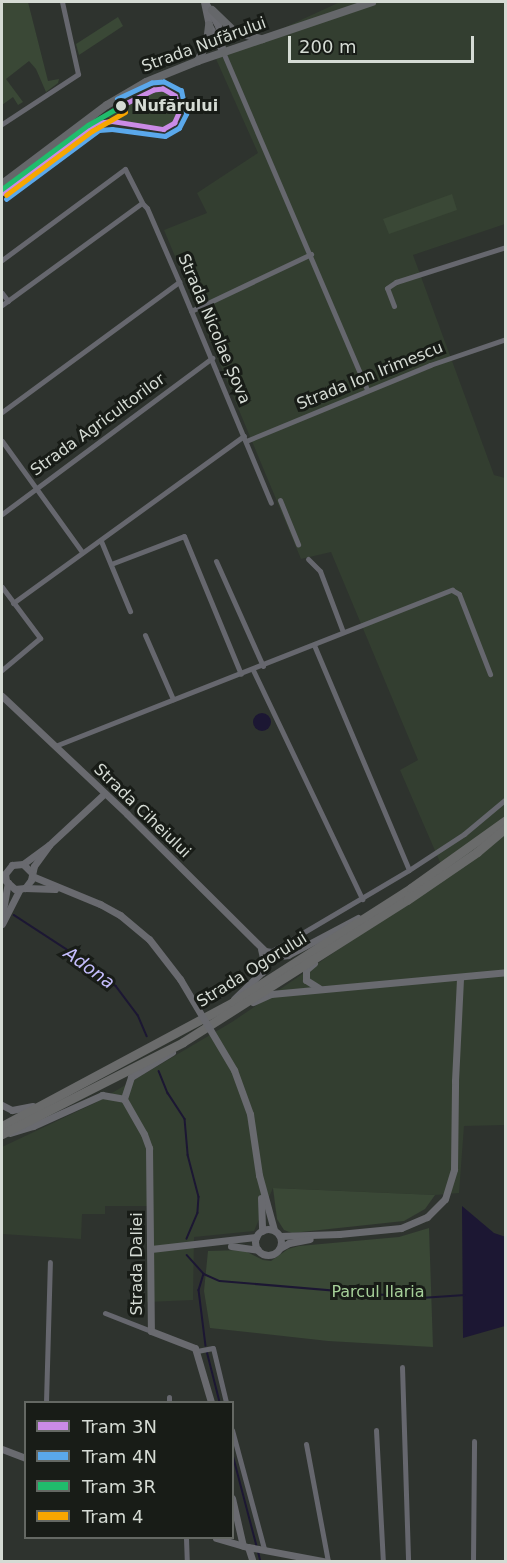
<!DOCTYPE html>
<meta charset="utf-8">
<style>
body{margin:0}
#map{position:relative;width:507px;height:1563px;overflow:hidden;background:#2e332e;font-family:"DejaVu Sans",sans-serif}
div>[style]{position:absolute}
.built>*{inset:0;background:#333e30}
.green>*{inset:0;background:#3a4836}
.water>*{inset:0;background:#1c1733}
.round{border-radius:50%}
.stream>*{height:1.5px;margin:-0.75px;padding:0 0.75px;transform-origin:0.75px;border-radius:0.75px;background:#1c1733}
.street>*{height:5px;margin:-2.5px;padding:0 2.5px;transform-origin:2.5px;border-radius:2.5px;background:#66676e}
.secondary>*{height:7px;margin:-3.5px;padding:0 3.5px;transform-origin:3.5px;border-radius:3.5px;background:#696a6f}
.secondary>.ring{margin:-3.5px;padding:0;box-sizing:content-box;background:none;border:7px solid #696a6f;border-radius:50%}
.primary>*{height:8px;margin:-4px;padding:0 4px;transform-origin:4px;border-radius:4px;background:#65676a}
.highway>*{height:9px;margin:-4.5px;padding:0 4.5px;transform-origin:4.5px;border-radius:4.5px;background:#6a6b6b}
.secondary-bridge>*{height:7px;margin:-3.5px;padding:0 3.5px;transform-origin:3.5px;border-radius:3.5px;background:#696a6f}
.tram-1>*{height:4.5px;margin:-2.25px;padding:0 2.25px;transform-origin:2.25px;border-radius:2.25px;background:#ca8be6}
.tram-2>*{height:4.5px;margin:-2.25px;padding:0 2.25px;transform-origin:2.25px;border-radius:2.25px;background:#5aa8eb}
.tram-3>*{height:4.5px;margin:-2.25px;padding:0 2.25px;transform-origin:2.25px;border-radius:2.25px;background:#20bc6c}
.tram-4>*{height:4.5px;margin:-2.25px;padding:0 2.25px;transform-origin:2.25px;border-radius:2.25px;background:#f7a600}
.dots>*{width:16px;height:16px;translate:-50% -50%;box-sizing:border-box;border:3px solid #181c17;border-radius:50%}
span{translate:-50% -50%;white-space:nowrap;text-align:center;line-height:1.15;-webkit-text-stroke:6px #181c17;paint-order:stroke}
.street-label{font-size:16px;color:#d5dbd4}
.stop-label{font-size:16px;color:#d5dbd4;font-weight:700}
.left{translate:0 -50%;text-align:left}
.park-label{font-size:16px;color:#a6d099}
.water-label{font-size:18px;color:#c4bdfd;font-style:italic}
.frame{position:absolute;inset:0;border:3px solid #d5dbd4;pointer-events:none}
.legend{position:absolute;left:24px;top:1401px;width:210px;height:138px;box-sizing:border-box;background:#181c17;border:2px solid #646863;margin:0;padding:8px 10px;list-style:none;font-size:18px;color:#d5dbd4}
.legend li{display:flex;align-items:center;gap:12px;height:30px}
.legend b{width:30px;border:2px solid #646863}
.scale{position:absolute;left:288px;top:36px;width:186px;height:27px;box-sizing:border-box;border:3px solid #d5dbd4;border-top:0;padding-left:8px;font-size:18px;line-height:21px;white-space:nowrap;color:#d5dbd4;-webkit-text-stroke:4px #181c17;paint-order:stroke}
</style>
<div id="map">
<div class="built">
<div style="clip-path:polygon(340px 2px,505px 2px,505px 224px,413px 255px,494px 475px,505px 478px,505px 1125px,464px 1126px,459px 1193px,435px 1195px,273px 1188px,254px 1231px,194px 1237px,193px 1300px,147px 1302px,147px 1206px,105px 1206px,105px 1214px,82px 1214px,81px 1239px,2px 1234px,2px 1147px,95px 1103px,232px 1022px,446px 876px,400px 770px,418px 760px,331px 552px,301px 559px,164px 230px,207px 213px,197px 193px,258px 153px,216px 59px)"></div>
</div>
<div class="green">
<div style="clip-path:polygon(2px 2px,28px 2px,48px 81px,59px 79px,58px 83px,46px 92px,36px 69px,29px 61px,6px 79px,23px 102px,18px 105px,13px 97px,2px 105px)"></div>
<div style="clip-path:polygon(118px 17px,123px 26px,79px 55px,76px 44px)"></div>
<div style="clip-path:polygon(163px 90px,172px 95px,178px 107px,176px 119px,168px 126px,157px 128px,105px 117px,150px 93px)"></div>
<div style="clip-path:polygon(452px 194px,457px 210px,389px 234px,383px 219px)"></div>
<div style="clip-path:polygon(273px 1188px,435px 1195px,425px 1209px,404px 1221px,292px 1233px,284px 1230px,277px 1219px)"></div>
<div style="clip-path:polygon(429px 1228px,433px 1347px,328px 1341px,210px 1328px,204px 1291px,208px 1251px,243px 1250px,263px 1260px,271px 1261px,288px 1249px,299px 1246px,399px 1237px)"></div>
</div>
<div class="water">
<div class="round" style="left:253px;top:713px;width:18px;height:18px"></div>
<div style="clip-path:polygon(462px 1206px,494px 1233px,506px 1237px,505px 1326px,463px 1338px)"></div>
</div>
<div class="stream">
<div style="left:14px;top:915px;width:75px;rotate:33.1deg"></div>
<div style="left:77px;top:956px;width:49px;rotate:37.6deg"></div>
<div style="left:116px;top:986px;width:36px;rotate:53deg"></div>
<div style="left:138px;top:1015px;width:23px;rotate:67deg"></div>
<div style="left:159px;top:1071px;width:24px;rotate:68deg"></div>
<div style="left:168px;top:1093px;width:31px;rotate:57deg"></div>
<div style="left:185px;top:1119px;width:36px;rotate:85deg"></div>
<div style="left:188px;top:1155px;width:43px;rotate:75.3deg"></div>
<div style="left:199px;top:1197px;width:16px;rotate:94deg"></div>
<div style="left:198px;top:1213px;width:28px;rotate:113deg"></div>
<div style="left:187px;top:1255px;width:25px;rotate:48deg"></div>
<div style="left:204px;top:1274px;width:17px;rotate:107deg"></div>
<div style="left:199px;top:1290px;width:56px;rotate:82.9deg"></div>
<div style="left:204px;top:1274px;width:17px;rotate:24deg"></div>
<div style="left:220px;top:1281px;width:202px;rotate:4.8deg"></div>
<div style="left:421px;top:1298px;width:44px;rotate:-3.9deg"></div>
<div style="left:207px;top:1351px;width:53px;rotate:75.7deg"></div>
<div style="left:232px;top:1451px;width:98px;rotate:75.3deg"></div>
<div style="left:258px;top:1550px;width:12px;rotate:76deg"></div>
</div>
<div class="street">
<div style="left:223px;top:52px;width:367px;rotate:66.9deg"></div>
<div style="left:2px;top:124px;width:91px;rotate:-33.3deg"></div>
<div style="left:78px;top:74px;width:74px;rotate:-102.5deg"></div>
<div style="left:2px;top:260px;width:153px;rotate:-36.5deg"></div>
<div style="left:125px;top:169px;width:38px;rotate:63deg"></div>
<div style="left:142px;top:203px;width:7px;rotate:45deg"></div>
<div style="left:147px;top:208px;width:81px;rotate:66.6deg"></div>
<div style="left:179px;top:282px;width:239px;rotate:67.4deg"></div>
<div style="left:2px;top:293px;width:10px;rotate:53deg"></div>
<div style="left:2px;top:305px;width:173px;rotate:-36.1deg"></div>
<div style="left:394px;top:306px;width:19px;rotate:-111deg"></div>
<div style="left:387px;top:288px;width:11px;rotate:-34deg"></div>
<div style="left:396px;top:282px;width:115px;rotate:-17.7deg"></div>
<div style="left:191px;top:311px;width:133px;rotate:-25.4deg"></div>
<div style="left:2px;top:412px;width:220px;rotate:-36.3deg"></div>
<div style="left:2px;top:441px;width:137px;rotate:54.2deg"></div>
<div style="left:246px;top:441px;width:199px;rotate:-22.4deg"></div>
<div style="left:430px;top:365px;width:80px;rotate:-18.9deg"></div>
<div style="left:280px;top:500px;width:48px;rotate:67.8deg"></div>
<div style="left:2px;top:514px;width:262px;rotate:-36.6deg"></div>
<div style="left:101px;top:541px;width:76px;rotate:67.5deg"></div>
<div style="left:308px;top:559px;width:17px;rotate:45deg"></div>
<div style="left:320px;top:571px;width:65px;rotate:69.3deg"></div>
<div style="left:216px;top:561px;width:115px;rotate:65.9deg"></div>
<div style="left:111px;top:564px;width:78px;rotate:-21deg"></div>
<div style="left:184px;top:536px;width:149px;rotate:67.6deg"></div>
<div style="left:2px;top:587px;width:64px;rotate:53.3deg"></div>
<div style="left:40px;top:638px;width:50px;rotate:139.9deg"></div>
<div style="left:13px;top:603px;width:285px;rotate:-35.9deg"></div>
<div style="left:145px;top:635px;width:70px;rotate:66.4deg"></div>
<div style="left:314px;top:645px;width:244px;rotate:67.1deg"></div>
<div style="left:253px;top:670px;width:254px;rotate:64.5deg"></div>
<div style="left:55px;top:746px;width:427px;rotate:-21.5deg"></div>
<div style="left:452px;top:590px;width:8px;rotate:30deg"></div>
<div style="left:459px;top:594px;width:86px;rotate:68.8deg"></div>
<div style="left:265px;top:950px;width:7px;rotate:8deg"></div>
<div style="left:272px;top:951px;width:159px;rotate:-30.6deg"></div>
<div style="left:409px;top:870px;width:66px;rotate:-33.2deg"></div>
<div style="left:464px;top:834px;width:55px;rotate:-39.8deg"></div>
<div style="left:105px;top:1313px;width:49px;rotate:21.4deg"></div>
<div style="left:197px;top:1351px;width:16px;rotate:-11deg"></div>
<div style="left:213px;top:1348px;width:56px;rotate:76.5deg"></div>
<div style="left:402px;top:1367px;width:195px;rotate:88.2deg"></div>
<div style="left:46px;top:1402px;width:140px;rotate:-88.4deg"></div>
<div style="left:169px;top:1402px;width:5px;rotate:-90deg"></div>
<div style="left:232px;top:1430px;width:123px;rotate:74.9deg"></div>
<div style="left:376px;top:1430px;width:132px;rotate:87deg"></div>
<div style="left:306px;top:1444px;width:120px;rotate:79.4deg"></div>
<div style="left:186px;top:1538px;width:24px;rotate:88deg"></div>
<div style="left:473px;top:1562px;width:121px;rotate:-89.5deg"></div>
</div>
<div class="secondary">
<div style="left:204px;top:2px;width:24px;rotate:78deg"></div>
<div style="left:209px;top:25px;width:28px;rotate:63deg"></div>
<div style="left:205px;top:2px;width:26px;rotate:61deg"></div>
<div style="left:218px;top:25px;width:27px;rotate:80deg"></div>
<div style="left:2px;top:696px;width:172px;rotate:43.3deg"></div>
<div style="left:127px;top:814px;width:196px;rotate:44.8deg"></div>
<div style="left:266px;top:952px;width:9px;rotate:32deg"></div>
<div style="left:274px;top:957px;width:14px;rotate:-8deg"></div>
<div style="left:288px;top:955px;width:79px;rotate:-27.9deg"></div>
<div style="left:23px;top:864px;width:32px;rotate:-36deg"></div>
<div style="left:49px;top:845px;width:76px;rotate:-42.9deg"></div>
<div style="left:31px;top:872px;width:11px;rotate:-135deg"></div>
<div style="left:23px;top:864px;width:11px;rotate:175deg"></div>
<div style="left:12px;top:865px;width:11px;rotate:128deg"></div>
<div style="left:5px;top:874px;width:7px;rotate:82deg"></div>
<div style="left:6px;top:881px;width:12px;rotate:42deg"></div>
<div style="left:15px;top:889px;width:10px;rotate:-6deg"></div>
<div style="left:25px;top:888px;width:10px;rotate:-53deg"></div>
<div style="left:31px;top:880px;width:14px;rotate:-78deg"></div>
<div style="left:34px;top:866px;width:26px;rotate:-54deg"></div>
<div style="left:32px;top:876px;width:74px;rotate:22.4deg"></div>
<div style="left:100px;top:904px;width:23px;rotate:29deg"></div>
<div style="left:120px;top:915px;width:38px;rotate:40deg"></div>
<div style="left:149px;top:939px;width:51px;rotate:52.2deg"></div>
<div style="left:25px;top:888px;width:30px;rotate:2deg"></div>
<div style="left:2px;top:916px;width:34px;rotate:-80deg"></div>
<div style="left:2px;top:924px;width:39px;rotate:-63deg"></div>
<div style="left:314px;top:963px;width:11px;rotate:139deg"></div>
<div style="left:306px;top:970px;width:10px;rotate:90deg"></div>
<div style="left:306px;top:980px;width:15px;rotate:32deg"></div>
<div style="left:234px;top:999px;width:39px;rotate:-44deg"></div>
<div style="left:262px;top:972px;width:10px;rotate:-79deg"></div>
<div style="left:264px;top:962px;width:13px;rotate:-103deg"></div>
<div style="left:253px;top:1002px;width:20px;rotate:-24deg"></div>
<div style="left:271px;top:994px;width:236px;rotate:-5.3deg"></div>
<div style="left:172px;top:1052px;width:48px;rotate:148.6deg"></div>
<div style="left:131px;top:1077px;width:23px;rotate:108deg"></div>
<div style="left:124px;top:1099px;width:40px;rotate:60.3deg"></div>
<div style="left:144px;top:1134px;width:15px;rotate:70deg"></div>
<div style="left:149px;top:1148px;width:183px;rotate:89.4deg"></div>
<div style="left:151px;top:1331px;width:47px;rotate:21.1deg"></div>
<div style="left:195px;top:1348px;width:56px;rotate:73.5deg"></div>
<div style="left:234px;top:1070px;width:47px;rotate:70deg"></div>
<div style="left:250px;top:1114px;width:62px;rotate:81.6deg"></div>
<div style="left:259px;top:1175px;width:57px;rotate:74.7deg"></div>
<div style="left:2px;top:1105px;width:11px;rotate:27deg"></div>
<div style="left:12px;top:1110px;width:21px;rotate:-11deg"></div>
<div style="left:10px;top:1133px;width:24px;rotate:-17deg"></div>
<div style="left:33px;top:1126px;width:76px;rotate:-24.2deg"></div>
<div style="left:102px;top:1095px;width:22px;rotate:10deg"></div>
<div style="left:261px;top:1198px;width:33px;rotate:88deg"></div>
<div class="ring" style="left:255px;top:1229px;width:19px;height:19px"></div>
<div style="left:280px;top:1236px;width:59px;rotate:-1.9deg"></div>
<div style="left:339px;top:1234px;width:62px;rotate:-5.5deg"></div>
<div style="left:401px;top:1228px;width:28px;rotate:-23deg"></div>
<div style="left:427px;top:1217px;width:25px;rotate:-45deg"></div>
<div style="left:445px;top:1199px;width:31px;rotate:-73deg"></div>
<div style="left:454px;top:1169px;width:88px;rotate:-89.3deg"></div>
<div style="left:455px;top:1081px;width:104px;rotate:-87.2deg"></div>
<div style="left:231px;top:1246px;width:27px;rotate:8deg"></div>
<div style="left:280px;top:1248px;width:10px;rotate:-29deg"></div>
<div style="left:289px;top:1243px;width:21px;rotate:-11deg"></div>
<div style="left:151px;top:1249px;width:106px;rotate:-6.5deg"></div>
<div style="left:2px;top:1449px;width:26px;rotate:21deg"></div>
<div style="left:232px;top:1498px;width:49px;rotate:77.1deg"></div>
<div style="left:216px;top:1538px;width:33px;rotate:16deg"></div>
<div style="left:248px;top:1547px;width:81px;rotate:10.6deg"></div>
<div style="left:248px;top:1547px;width:16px;rotate:72deg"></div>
</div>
<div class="primary">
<div style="left:212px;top:10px;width:32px;rotate:44deg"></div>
<div style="left:235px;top:32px;width:28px;rotate:15deg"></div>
<div style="left:198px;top:61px;width:21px;rotate:-65deg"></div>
<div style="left:207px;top:42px;width:17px;rotate:-83deg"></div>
<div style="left:2px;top:184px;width:131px;rotate:-37deg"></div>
<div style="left:107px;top:105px;width:45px;rotate:-30.5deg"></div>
<div style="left:146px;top:82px;width:56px;rotate:-22deg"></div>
<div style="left:198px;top:61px;width:184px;rotate:-18.7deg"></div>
</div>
<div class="highway">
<div style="left:2px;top:1126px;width:262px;rotate:-28.2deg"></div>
<div style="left:233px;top:1002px;width:211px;rotate:-32.6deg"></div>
<div style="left:411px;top:888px;width:117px;rotate:-35.6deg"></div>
<div style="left:2px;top:1134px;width:203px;rotate:-26.9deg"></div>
<div style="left:183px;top:1042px;width:265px;rotate:-32.4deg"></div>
<div style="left:407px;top:900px;width:85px;rotate:-34.4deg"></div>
<div style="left:477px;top:852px;width:38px;rotate:-40deg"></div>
</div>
<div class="secondary-bridge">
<div style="left:180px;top:979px;width:106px;rotate:59.3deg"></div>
</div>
<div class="tram-1">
<div style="left:2px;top:193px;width:117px;rotate:-36.7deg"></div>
<div style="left:96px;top:123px;width:16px;rotate:-7deg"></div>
<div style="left:112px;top:121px;width:52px;rotate:8.9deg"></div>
<div style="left:163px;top:129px;width:13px;rotate:-29deg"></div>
<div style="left:174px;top:123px;width:12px;rotate:-66deg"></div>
<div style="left:179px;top:112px;width:16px;rotate:-104deg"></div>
<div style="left:175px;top:96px;width:14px;rotate:-150deg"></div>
<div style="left:163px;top:89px;width:9px;rotate:174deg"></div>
<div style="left:154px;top:90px;width:37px;rotate:154deg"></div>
</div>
<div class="tram-2">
<div style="left:6px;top:199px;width:116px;rotate:-36.6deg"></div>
<div style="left:99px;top:130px;width:13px;rotate:-4deg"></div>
<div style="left:112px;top:129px;width:53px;rotate:7.5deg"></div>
<div style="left:165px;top:136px;width:16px;rotate:-30deg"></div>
<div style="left:179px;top:128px;width:16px;rotate:-63deg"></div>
<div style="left:186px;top:114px;width:24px;rotate:-102deg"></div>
<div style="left:181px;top:91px;width:19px;rotate:-152deg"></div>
<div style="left:164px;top:82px;width:12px;rotate:175deg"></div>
<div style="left:152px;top:83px;width:38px;rotate:155deg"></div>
</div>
<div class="tram-3">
<div style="left:2px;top:189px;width:107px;rotate:-36.7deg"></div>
<div style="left:88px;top:125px;width:38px;rotate:-30deg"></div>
</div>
<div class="tram-4">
<div style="left:6px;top:195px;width:107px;rotate:-36.7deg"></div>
<div style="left:92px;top:131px;width:38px;rotate:-30deg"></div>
</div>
<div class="dots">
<div style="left:121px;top:106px;background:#d5dbd4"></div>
</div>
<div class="street-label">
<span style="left:204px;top:45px;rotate:-20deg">Strada Nufărului</span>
<span style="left:214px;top:329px;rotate:67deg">Strada Nicolae Șova</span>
<span style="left:370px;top:376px;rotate:-22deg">Strada Ion Irimescu</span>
<span style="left:98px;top:425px;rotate:-36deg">Strada Agricultorilor</span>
<span style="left:142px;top:811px;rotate:44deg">Strada Ciheiului</span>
<span style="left:252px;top:970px;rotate:-32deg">Strada Ogorului</span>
<span style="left:137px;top:1264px;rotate:-90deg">Strada Daliei</span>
</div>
<div class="stop-label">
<span class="left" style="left:134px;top:106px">Nufărului</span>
</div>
<div class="park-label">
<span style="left:378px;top:1292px">Parcul Ilaria</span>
</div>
<div class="water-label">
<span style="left:89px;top:968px;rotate:36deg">Adona</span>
</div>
<div class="frame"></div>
<ul class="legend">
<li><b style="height:8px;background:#ca8be6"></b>Tram 3N</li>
<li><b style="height:8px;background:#5aa8eb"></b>Tram 4N</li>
<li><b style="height:8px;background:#20bc6c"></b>Tram 3R</li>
<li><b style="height:8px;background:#f7a600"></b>Tram 4</li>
</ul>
<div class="scale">200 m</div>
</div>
